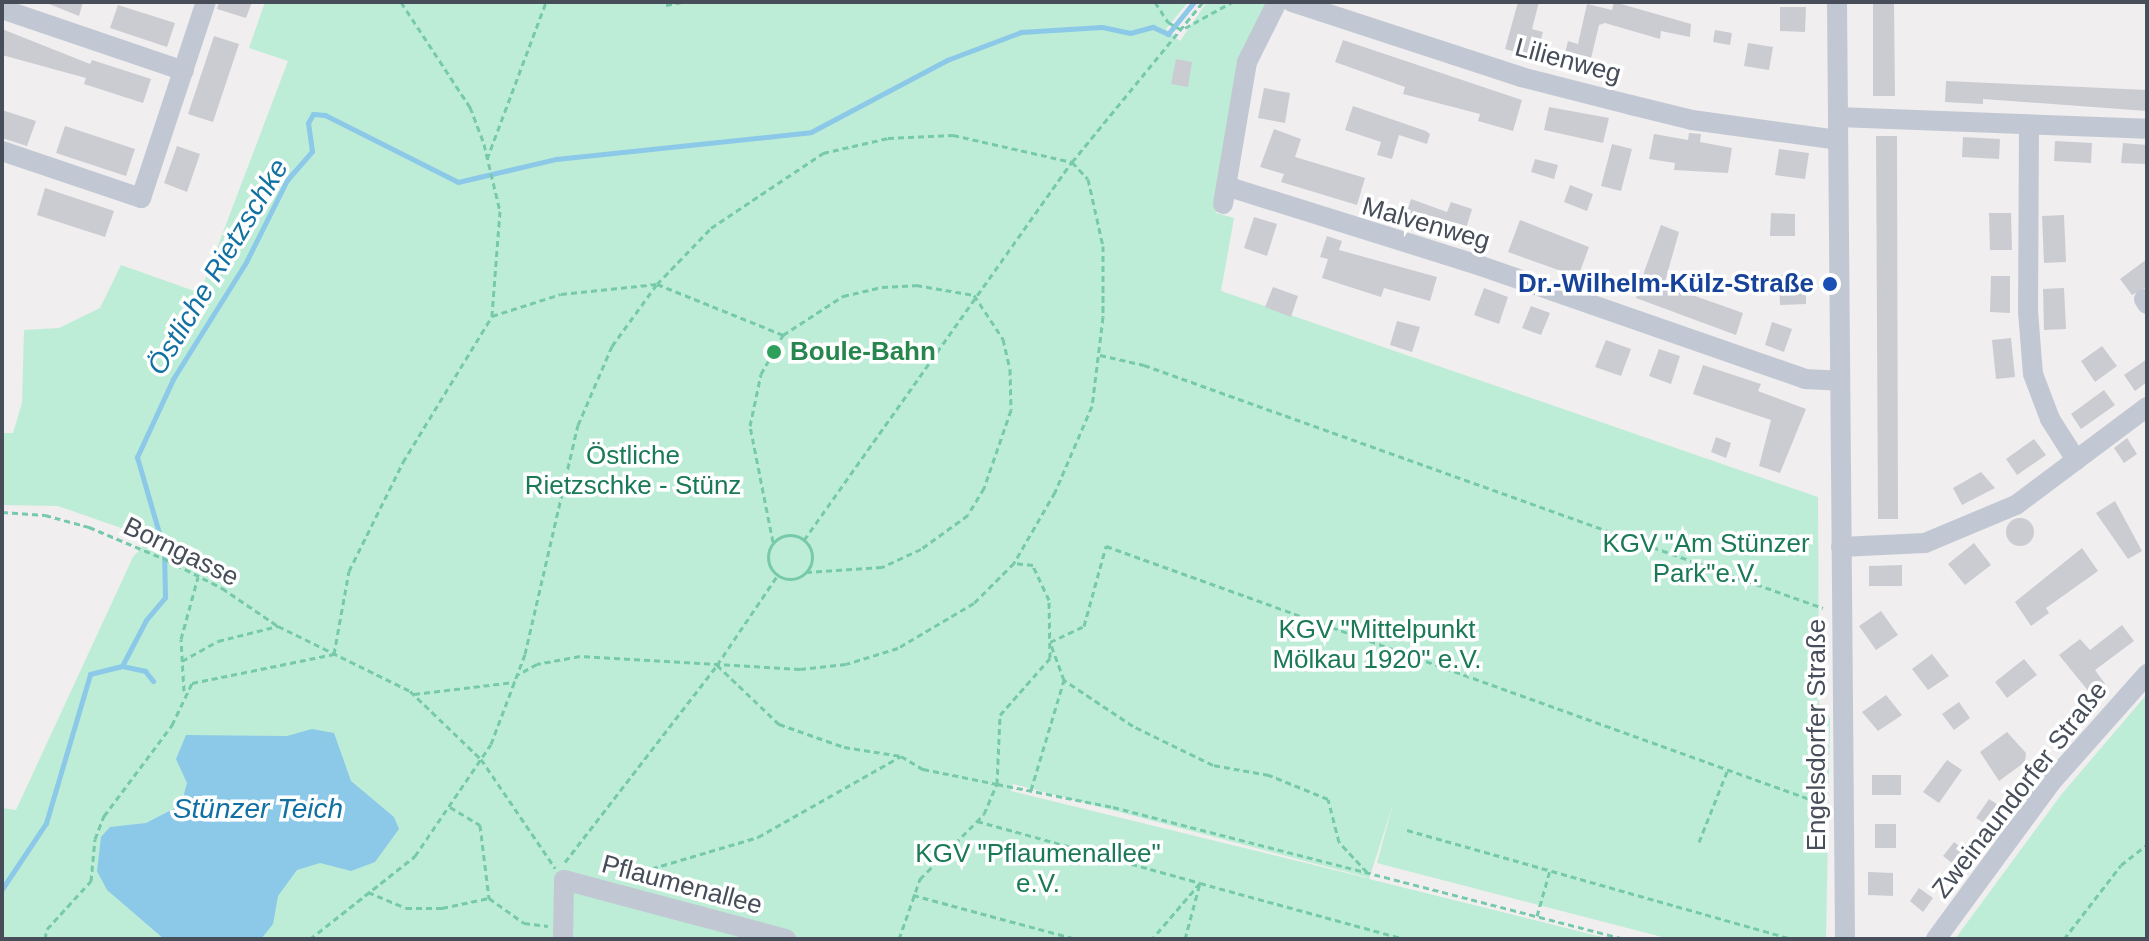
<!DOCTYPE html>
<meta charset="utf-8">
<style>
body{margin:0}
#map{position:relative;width:2149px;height:941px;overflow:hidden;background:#f0eeee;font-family:Arial,sans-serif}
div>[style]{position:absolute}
.green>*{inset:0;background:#bdedd6}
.water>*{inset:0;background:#8cc9e8}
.stream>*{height:5px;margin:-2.5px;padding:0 2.5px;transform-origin:2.5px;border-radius:2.5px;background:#8cc9e8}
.building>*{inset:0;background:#cbccd2}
.round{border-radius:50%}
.path>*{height:3px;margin-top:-1.5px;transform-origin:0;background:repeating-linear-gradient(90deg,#77c9ac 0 6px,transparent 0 10px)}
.path>.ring{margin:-1.5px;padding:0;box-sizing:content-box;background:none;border:3px solid #77c9ac;border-radius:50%}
.minor>*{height:20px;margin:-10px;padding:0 10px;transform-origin:10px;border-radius:10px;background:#c2c8d3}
.dots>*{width:22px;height:22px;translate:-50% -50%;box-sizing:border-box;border:4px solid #fff;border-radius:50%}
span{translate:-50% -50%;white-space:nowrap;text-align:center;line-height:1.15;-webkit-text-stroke:7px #fff;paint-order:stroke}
.street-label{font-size:26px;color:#474e5a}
.transit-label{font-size:26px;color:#164399;font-weight:700}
.right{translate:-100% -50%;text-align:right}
.leisure-label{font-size:26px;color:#27864d;font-weight:700}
.left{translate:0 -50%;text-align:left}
.park-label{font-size:26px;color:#1a7956}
.water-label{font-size:28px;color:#1271a3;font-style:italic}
.frame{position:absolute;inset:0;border:4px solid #474e5a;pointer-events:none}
</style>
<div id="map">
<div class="green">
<div style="clip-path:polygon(evenodd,265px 2px,1188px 2px,1166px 29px,1180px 41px,1207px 2px,1276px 2px,1240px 66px,1216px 213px,1234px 218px,1221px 291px,1818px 497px,1819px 703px,1830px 718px,1826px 939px,1670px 939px,1377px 863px,1393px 804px,1369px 879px,1610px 939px,2px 939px,2px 808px,16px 810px,133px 557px,150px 538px,58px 506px,2px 505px,2px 433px,13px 433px,22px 403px,24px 330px,59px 328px,100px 308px,121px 265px,200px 293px,288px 61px,249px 48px,265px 2px,1013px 784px,1366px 877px,1367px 878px,1011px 791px,1013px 784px)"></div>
<div style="clip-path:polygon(2147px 694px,2147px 939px,1955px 939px,2061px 795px)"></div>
</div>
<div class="water">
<div style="clip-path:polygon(312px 729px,334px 733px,351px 781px,394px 817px,399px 829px,375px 862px,351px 871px,320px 863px,297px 870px,278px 896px,273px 924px,261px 939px,164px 939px,107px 890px,97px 871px,101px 837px,110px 827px,146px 823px,181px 805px,187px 783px,176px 759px,186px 735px,287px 736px)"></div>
</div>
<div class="stream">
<div style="left:122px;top:666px;width:24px;rotate:12deg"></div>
<div style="left:145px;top:671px;width:13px;rotate:51deg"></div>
<div style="left:2px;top:889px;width:79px;rotate:-56.3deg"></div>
<div style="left:46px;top:823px;width:155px;rotate:-73.5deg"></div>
<div style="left:90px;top:674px;width:33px;rotate:-14deg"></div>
<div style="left:122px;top:666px;width:52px;rotate:-62.4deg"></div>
<div style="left:146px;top:620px;width:30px;rotate:-50deg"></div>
<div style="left:165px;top:597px;width:47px;rotate:-91.2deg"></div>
<div style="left:164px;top:550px;width:97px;rotate:-106.2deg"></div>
<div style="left:137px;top:457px;width:86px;rotate:-65.2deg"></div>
<div style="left:173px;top:379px;width:138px;rotate:-58deg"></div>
<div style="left:246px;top:262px;width:92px;rotate:-63.4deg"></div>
<div style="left:287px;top:180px;width:38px;rotate:-49deg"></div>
<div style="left:312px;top:151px;width:28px;rotate:-98deg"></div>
<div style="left:308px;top:123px;width:10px;rotate:-61deg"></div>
<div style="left:313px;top:114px;width:12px;rotate:5deg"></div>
<div style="left:325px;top:115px;width:149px;rotate:26.7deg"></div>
<div style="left:458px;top:182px;width:101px;rotate:-13.2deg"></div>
<div style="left:556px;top:159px;width:256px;rotate:-6deg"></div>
<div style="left:811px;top:132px;width:154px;rotate:-27.9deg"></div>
<div style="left:947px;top:60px;width:79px;rotate:-20.7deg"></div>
<div style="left:1021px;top:32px;width:81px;rotate:-3.5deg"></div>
<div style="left:1102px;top:27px;width:29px;rotate:12deg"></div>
<div style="left:1130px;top:33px;width:24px;rotate:-15deg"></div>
<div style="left:1153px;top:27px;width:17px;rotate:25deg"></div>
<div style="left:1168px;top:34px;width:41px;rotate:-50.9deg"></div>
</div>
<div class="building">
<div style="clip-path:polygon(44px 2px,83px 2px,79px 16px)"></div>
<div style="clip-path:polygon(219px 2px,252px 2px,246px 18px,217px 9px)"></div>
<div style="clip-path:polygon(1518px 2px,1539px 2px,1532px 29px,1543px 32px,1536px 58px,1505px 49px)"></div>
<div style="clip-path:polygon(1614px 2px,1691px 24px,1690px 37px,1661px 31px,1660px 39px,1605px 23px,1599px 25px,1588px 71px,1562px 65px,1568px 41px,1578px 44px,1587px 4px,1612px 10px)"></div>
<div style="clip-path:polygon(1873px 2px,1894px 2px,1895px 96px,1873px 96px)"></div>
<div style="clip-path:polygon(118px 5px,175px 23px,167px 47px,110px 28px)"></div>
<div style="clip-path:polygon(1780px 7px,1806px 7px,1805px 32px,1780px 31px)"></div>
<div style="clip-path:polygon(2px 29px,90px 64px,92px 60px,151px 79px,143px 103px,84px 84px,86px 78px,2px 55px)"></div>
<div style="clip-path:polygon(1715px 30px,1732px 33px,1730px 45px,1713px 42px)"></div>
<div style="clip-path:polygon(214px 36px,239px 44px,213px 122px,188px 114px)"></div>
<div style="clip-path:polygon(1343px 40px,1522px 100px,1513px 131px,1478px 121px,1480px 114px,1403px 94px,1405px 87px,1335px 62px)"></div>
<div style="clip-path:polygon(1748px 43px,1773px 47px,1769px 70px,1744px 66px)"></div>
<div style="clip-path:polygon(1176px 59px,1192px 62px,1188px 87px,1171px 84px)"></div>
<div style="clip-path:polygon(1946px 81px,2147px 90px,2147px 111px,1983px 99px,1983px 104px,1945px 102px)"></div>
<div style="clip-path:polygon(1264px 88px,1290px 93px,1285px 123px,1258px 118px)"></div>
<div style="clip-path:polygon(1353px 106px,1426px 131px,1430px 134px,1427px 144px,1399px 135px,1392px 159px,1377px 155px,1381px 142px,1345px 130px)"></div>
<div style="clip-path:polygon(1549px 107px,1609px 118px,1603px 143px,1544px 130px)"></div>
<div style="clip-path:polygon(2px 110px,36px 121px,27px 146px,2px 138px)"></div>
<div style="clip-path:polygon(65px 126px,135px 149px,126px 176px,56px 153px)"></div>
<div style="clip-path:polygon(1274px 129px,1301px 139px,1295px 157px,1365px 178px,1357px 205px,1281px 182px,1284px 174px,1260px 167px)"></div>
<div style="clip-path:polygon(1689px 133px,1701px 134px,1700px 142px,1732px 148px,1728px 173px,1674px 170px,1675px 163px,1649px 159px,1654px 134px,1688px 140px)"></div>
<div style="clip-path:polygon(1876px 136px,1897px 136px,1898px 519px,1878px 519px)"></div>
<div style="clip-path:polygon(1963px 137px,2000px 139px,1999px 159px,1962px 157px)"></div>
<div style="clip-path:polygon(2055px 141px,2092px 143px,2091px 163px,2054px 161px)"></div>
<div style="clip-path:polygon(2123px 143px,2147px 145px,2147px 164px,2121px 163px)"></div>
<div style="clip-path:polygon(1612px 144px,1632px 149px,1621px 191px,1601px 186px)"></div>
<div style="clip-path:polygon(177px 146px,200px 154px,187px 192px,164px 183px)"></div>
<div style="clip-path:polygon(1779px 149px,1809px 153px,1805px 179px,1775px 175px)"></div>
<div style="clip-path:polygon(1535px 159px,1558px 165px,1554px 179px,1531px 172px)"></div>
<div style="clip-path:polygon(1570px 185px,1593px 194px,1587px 211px,1564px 202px)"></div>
<div style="clip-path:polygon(45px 188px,114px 211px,105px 237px,37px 215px)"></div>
<div style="clip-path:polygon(1411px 199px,1447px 212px,1451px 202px,1472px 209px,1465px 232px,1405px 218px)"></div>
<div style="clip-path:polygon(1771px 213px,1795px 214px,1795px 236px,1770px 236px)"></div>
<div style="clip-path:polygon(1989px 213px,2011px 213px,2012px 250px,1990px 250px)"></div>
<div style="clip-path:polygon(2064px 215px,2066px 262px,2044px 263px,2042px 216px)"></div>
<div style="clip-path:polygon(1254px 217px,1277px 224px,1267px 256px,1244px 248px)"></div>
<div style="clip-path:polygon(1520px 220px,1589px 247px,1578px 277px,1508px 252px)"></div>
<div style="clip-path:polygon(1661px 225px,1679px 232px,1664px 285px,1743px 313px,1736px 335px,1636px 298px,1640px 287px,1634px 285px,1638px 273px,1643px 275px)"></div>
<div style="clip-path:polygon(1327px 236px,1342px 241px,1339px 250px,1437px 277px,1430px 301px,1384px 288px,1381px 297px,1322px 278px,1328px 259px,1320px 257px)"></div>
<div style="clip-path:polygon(2147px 259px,2147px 287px,2132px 295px,2120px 279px)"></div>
<div style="clip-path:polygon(1779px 275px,1806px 275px,1806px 304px,1780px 305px)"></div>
<div style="clip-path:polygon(1991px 276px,2010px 276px,2010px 313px,1990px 312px)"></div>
<div style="clip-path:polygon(1273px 287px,1298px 296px,1291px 317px,1265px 307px)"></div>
<div style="clip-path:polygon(1484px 288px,1508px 297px,1499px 324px,1474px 315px)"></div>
<div style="clip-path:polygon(2064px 288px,2066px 329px,2044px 330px,2043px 289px)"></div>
<div style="clip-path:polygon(1531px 306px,1550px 313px,1541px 335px,1522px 328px)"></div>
<div style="clip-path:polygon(1397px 321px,1420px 327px,1412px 352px,1390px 345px)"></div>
<div style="clip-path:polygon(1772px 322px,1792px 329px,1784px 352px,1765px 345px)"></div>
<div style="clip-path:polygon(2011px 338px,2015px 377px,1996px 379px,1992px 340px)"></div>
<div style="clip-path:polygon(1606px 340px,1631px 349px,1621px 376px,1595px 367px)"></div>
<div style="clip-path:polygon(2102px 346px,2117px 366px,2095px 382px,2081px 361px)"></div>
<div style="clip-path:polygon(1659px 349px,1680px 356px,1671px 384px,1649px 376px)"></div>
<div style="clip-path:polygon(2147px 359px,2147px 382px,2135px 391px,2124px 375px)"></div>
<div style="clip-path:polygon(1703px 365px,1761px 384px,1758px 391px,1806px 409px,1780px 473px,1759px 466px,1771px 420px,1693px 394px)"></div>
<div style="clip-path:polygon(2104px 390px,2115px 405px,2081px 429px,2071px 414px)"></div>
<div style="clip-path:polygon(1716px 437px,1731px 443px,1726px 458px,1711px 452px)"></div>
<div style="clip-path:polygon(2127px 438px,2137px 454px,2124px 463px,2114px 448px)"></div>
<div style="clip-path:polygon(2034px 439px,2046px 455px,2017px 475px,2006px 459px)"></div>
<div style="clip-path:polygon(1981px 472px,1995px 488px,1962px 505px,1953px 488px)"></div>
<div style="clip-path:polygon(2115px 501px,2142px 551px,2128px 559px,2096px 513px)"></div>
<div class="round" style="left:2006px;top:518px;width:28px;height:28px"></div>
<div style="clip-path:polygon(1974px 543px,1991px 565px,1965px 585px,1948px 564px)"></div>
<div style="clip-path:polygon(2082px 548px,2098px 571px,2046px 608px,2049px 613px,2031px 626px,2015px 602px)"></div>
<div style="clip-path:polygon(1902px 565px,1902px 586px,1869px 586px,1869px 566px)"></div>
<div style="clip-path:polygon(1881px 611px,1898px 635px,1876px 650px,1859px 626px)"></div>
<div style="clip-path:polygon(2122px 625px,2134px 641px,2095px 670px,2108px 688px,2094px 698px,2059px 655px,2080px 639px,2090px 650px)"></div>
<div style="clip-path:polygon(1932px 654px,1949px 676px,1928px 690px,1912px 669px)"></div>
<div style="clip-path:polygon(2024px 659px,2037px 675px,2007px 698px,1995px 682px)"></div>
<div style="clip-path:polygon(1886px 695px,1902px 715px,1878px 731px,1862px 712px)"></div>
<div style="clip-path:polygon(1959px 702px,1970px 718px,1954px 730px,1942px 714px)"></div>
<div style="clip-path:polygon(2007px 732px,2026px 753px,2025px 762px,1999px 781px,1980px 752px)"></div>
<div style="clip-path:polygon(1947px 760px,1962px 770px,1939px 803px,1923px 792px)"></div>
<div style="clip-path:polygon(1872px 775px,1901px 775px,1901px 795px,1872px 795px)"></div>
<div style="clip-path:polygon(1989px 799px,2006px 810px,1993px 829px,1976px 818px)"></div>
<div style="clip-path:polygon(1875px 824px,1896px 824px,1896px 848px,1875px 848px)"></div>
<div style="clip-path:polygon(1954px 842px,1972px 855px,1961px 870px,1943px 856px)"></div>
<div style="clip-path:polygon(1868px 872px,1893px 873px,1893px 896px,1868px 895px)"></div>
<div style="clip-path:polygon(1919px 888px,1933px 898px,1923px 912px,1910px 901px)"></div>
</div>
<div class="path">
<div style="left:401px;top:2px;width:126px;rotate:56.7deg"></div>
<div style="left:470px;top:107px;width:40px;rotate:69deg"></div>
<div style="left:484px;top:144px;width:69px;rotate:76.6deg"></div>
<div style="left:500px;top:211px;width:105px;rotate:94.4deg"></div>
<div style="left:1155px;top:2px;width:24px;rotate:57deg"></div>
<div style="left:1168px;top:22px;width:16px;rotate:30deg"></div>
<div style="left:666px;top:5px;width:16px;rotate:-11deg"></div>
<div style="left:1185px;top:28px;width:54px;rotate:-29deg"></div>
<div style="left:487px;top:159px;width:168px;rotate:-69.4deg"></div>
<div style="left:1100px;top:355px;width:45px;rotate:12.8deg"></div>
<div style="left:1144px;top:365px;width:721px;rotate:19.69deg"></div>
<div style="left:2px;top:512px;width:43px;rotate:4deg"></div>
<div style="left:45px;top:515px;width:46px;rotate:15.3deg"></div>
<div style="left:89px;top:527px;width:85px;rotate:22.9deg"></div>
<div style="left:167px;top:560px;width:62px;rotate:27deg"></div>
<div style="left:222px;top:588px;width:68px;rotate:34.2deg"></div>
<div style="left:278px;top:626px;width:147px;rotate:26.2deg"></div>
<div style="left:410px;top:691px;width:98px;rotate:43.8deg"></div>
<div style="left:481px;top:759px;width:132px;rotate:55.8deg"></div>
<div class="ring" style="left:768px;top:535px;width:41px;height:41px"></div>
<div style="left:804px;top:540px;width:463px;rotate:-54.7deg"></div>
<div style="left:1072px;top:162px;width:207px;rotate:-50.7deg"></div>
<div style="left:773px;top:542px;width:118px;rotate:-101.2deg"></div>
<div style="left:750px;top:426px;width:53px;rotate:-78.1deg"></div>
<div style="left:761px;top:374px;width:45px;rotate:-60.6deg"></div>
<div style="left:783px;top:335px;width:72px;rotate:-33deg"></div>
<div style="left:843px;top:296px;width:40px;rotate:-13deg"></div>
<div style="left:882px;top:287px;width:34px;rotate:-3deg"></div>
<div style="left:916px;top:285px;width:59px;rotate:9.8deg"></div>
<div style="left:974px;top:295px;width:53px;rotate:56.6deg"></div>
<div style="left:1003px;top:339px;width:31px;rotate:77deg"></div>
<div style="left:1010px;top:369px;width:41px;rotate:88.6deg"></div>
<div style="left:1011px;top:410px;width:83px;rotate:109.1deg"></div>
<div style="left:984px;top:488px;width:31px;rotate:121deg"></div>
<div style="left:968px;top:515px;width:58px;rotate:144.1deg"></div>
<div style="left:921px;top:549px;width:43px;rotate:155.2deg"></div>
<div style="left:882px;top:567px;width:75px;rotate:176.2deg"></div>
<div style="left:182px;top:661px;width:41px;rotate:-29.1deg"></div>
<div style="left:218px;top:641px;width:62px;rotate:-14deg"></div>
<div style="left:717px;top:665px;width:86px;rotate:43.6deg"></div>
<div style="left:779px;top:724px;width:69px;rotate:19.5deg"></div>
<div style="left:844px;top:747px;width:58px;rotate:9deg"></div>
<div style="left:901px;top:756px;width:26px;rotate:31deg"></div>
<div style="left:923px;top:769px;width:76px;rotate:11.5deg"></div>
<div style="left:997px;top:784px;width:69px;rotate:-87.5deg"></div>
<div style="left:1000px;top:715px;width:76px;rotate:-48.7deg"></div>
<div style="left:1050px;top:658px;width:58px;rotate:-91deg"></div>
<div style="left:1049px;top:600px;width:38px;rotate:-115deg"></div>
<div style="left:1033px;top:565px;width:19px;rotate:-174deg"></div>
<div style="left:184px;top:691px;width:52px;rotate:-93.3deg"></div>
<div style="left:181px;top:639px;width:64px;rotate:-74.7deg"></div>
<div style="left:414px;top:694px;width:102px;rotate:-6.8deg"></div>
<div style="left:1031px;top:790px;width:115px;rotate:-73.3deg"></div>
<div style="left:450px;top:807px;width:35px;rotate:31deg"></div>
<div style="left:480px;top:825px;width:74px;rotate:83deg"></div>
<div style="left:977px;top:821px;width:231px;rotate:15.5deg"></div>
<div style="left:1200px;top:883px;width:74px;rotate:130.6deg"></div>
<div style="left:1407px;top:830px;width:401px;rotate:15.8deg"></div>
<div style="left:1699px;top:842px;width:79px;rotate:-68.3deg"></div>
<div style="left:565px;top:862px;width:249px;rotate:-52.3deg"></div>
<div style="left:717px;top:665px;width:107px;rotate:-56deg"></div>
<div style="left:1367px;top:872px;width:41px;rotate:-133deg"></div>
<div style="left:1339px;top:842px;width:44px;rotate:-104.3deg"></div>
<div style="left:1328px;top:799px;width:64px;rotate:-157.9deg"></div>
<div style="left:1269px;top:775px;width:57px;rotate:-169.9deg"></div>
<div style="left:1213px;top:765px;width:89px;rotate:-154deg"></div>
<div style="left:1133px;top:726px;width:83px;rotate:-146.3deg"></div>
<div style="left:1064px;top:680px;width:40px;rotate:-110.2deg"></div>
<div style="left:1050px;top:642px;width:38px;rotate:-25deg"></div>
<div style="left:1084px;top:626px;width:83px;rotate:-74.6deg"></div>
<div style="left:1106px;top:546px;width:765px;rotate:19.78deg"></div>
<div style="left:623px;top:877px;width:141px;rotate:-16.5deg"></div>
<div style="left:758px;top:837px;width:164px;rotate:-29.5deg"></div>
<div style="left:368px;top:892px;width:41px;rotate:22.8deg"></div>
<div style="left:406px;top:908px;width:36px"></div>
<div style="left:442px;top:908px;width:48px;rotate:-12deg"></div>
<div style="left:489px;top:898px;width:43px;rotate:35.5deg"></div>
<div style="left:524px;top:923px;width:24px;rotate:7deg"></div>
<div style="left:913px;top:895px;width:169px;rotate:15.1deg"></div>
<div style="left:1537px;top:916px;width:48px;rotate:-74.2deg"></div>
<div style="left:45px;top:939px;width:10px;rotate:-79deg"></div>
<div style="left:47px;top:929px;width:65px;rotate:-47.5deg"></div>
<div style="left:91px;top:881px;width:42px;rotate:-84.6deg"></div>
<div style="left:95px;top:839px;width:25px;rotate:-69deg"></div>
<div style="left:104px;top:816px;width:114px;rotate:-53.2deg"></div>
<div style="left:172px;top:725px;width:47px;rotate:-64.5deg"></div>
<div style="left:192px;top:683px;width:145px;rotate:-11.5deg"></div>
<div style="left:334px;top:654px;width:84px;rotate:-79.8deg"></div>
<div style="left:349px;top:571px;width:122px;rotate:-63.6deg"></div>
<div style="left:403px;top:462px;width:171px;rotate:-58.6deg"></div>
<div style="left:492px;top:316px;width:72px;rotate:-17.7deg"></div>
<div style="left:561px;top:294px;width:97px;rotate:-5.9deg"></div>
<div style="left:657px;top:284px;width:136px;rotate:22deg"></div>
<div style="left:310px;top:939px;width:134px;rotate:-38.3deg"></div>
<div style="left:415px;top:856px;width:135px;rotate:-55.8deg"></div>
<div style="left:491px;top:744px;width:96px;rotate:-69.3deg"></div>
<div style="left:525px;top:654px;width:235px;rotate:-77deg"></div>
<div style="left:578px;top:425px;width:86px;rotate:-66.7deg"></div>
<div style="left:612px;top:346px;width:77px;rotate:-54deg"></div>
<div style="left:657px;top:284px;width:78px;rotate:-46deg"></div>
<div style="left:711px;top:228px;width:135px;rotate:-33.8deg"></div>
<div style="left:823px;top:153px;width:67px;rotate:-13deg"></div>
<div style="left:888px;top:138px;width:65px;rotate:-2.6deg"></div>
<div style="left:953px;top:135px;width:122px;rotate:12.8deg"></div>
<div style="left:1072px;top:162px;width:23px;rotate:47deg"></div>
<div style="left:1088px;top:179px;width:69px;rotate:77.4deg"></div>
<div style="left:1103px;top:246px;width:71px;rotate:90deg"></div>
<div style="left:1103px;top:317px;width:90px;rotate:97deg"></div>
<div style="left:1092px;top:406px;width:94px;rotate:113.3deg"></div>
<div style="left:1055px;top:492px;width:82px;rotate:120deg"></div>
<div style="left:1014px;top:563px;width:57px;rotate:135deg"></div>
<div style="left:974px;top:603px;width:88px;rotate:149.4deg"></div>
<div style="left:898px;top:648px;width:54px;rotate:162.9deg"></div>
<div style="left:846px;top:664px;width:46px;rotate:173.8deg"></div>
<div style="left:800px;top:669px;width:220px;rotate:-176.6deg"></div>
<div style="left:580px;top:656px;width:44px;rotate:169.5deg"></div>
<div style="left:537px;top:664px;width:21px;rotate:151deg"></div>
<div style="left:899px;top:939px;width:64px;rotate:-70.7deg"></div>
<div style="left:920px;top:879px;width:91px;rotate:-45.4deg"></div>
<div style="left:984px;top:814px;width:33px;rotate:-67deg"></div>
<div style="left:997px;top:784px;width:118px;rotate:11.2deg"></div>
<div style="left:1113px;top:807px;width:529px;rotate:14.46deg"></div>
<div style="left:1185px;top:939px;width:58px;rotate:-75deg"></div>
<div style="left:1200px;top:883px;width:213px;rotate:15.3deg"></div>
<div style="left:2064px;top:939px;width:93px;rotate:-52.4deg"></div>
<div style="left:2121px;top:865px;width:33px;rotate:-38deg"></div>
</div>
<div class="minor">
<div style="left:1292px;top:2px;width:241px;rotate:18.1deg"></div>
<div style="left:1521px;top:77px;width:114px;rotate:14.3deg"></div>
<div style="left:1631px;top:105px;width:63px;rotate:13.8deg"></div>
<div style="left:1692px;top:120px;width:147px;rotate:7.8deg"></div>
<div style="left:1837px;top:2px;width:937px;rotate:89.51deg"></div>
<div style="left:2px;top:9px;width:192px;rotate:18.8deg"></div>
<div style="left:1838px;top:117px;width:309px;rotate:2.2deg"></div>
<div style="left:2029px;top:125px;width:186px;rotate:90.3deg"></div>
<div style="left:2028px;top:311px;width:63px;rotate:85.5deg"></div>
<div style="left:2033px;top:374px;width:48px;rotate:69.3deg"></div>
<div style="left:2050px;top:419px;width:49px;rotate:57.6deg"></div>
<div style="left:2px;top:151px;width:147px;rotate:18.7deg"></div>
<div style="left:141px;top:198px;width:206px;rotate:-71.7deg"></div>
<div style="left:1226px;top:186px;width:267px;rotate:17.4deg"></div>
<div style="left:1481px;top:266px;width:343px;rotate:19.2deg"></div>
<div style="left:1805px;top:379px;width:35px;rotate:3deg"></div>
<div style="left:1223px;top:204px;width:144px;rotate:-80.4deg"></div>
<div style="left:1247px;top:62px;width:67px;rotate:-63.4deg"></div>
<div style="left:2144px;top:299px;width:6px;rotate:59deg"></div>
<div style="left:1841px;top:547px;width:84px;rotate:-2.7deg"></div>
<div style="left:1925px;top:543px;width:99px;rotate:-22.7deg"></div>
<div style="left:2016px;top:505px;width:164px;rotate:-36.8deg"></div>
<div style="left:563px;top:939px;width:59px;rotate:-89deg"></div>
<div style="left:564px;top:880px;width:230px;rotate:14.9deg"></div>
<div style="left:1936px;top:939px;width:197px;rotate:-53.7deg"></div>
<div style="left:2053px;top:780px;width:142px;rotate:-48.4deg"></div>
</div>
<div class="dots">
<div style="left:1830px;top:284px;background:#1a4fb4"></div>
<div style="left:774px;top:352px;background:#2e9e5b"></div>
</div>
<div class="street-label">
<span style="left:1568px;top:61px;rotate:15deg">Lilienweg</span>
<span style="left:1426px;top:224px;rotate:16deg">Malvenweg</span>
<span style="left:181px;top:552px;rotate:26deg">Borngasse</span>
<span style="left:1817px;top:735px;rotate:-90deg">Engelsdorfer Straße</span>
<span style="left:2020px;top:790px;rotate:-52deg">Zweinaundorfer Straße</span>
<span style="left:682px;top:885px;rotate:15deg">Pflaumenallee</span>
</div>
<div class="transit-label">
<span class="right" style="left:1814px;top:284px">Dr.-Wilhelm-Külz-Straße</span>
</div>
<div class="leisure-label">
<span class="left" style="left:790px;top:352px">Boule-Bahn</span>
</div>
<div class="park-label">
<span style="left:633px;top:471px">Östliche<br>Rietzschke - Stünz</span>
<span style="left:1706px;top:559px">KGV "Am Stünzer<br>Park"e.V.</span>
<span style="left:1377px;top:645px">KGV "Mittelpunkt<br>Mölkau 1920" e.V.</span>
<span style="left:1038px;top:869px">KGV "Pflaumenallee"<br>e.V.</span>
</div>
<div class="water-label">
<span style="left:218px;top:267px;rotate:-59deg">Östliche Rietzschke</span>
<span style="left:258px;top:809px">Stünzer Teich</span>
</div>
<div class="frame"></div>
</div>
